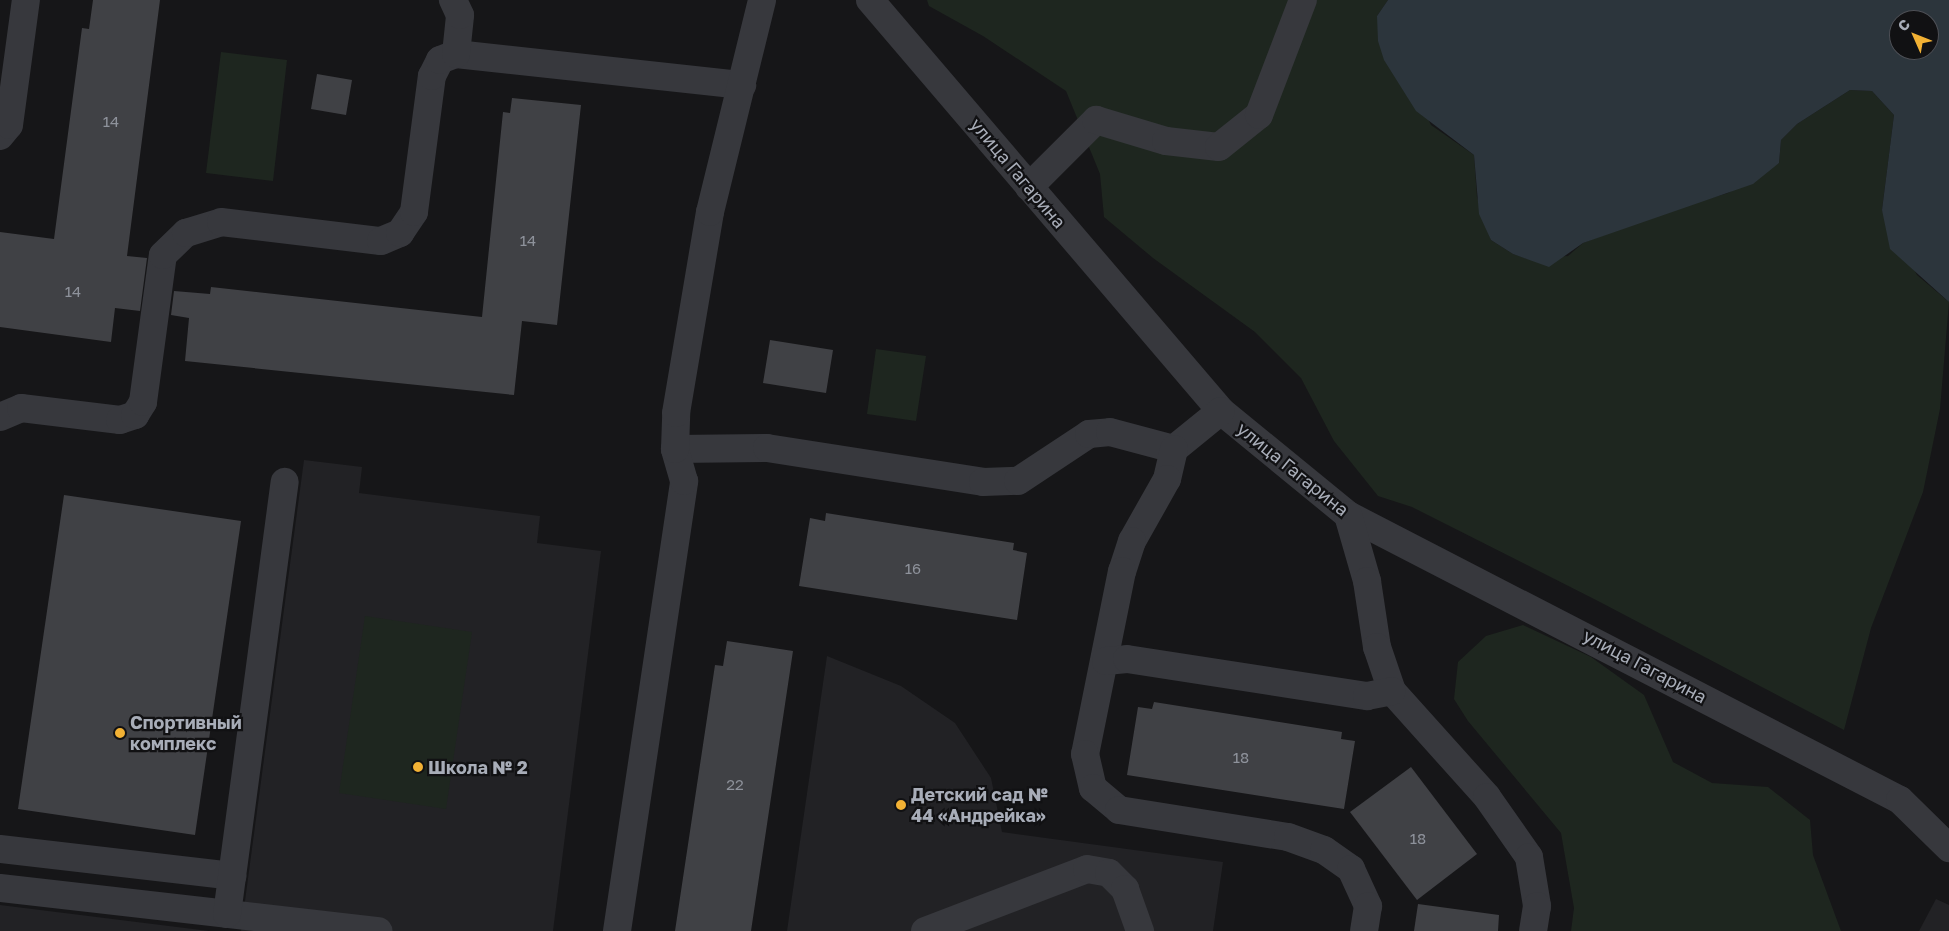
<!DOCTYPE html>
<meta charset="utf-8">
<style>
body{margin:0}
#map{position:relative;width:1949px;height:931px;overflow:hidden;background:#161618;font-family:"Golos Text",sans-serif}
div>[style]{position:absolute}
.built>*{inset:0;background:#222225}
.green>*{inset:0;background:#1e261f}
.water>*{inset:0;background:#2c353c}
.building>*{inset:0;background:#404145}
.minor>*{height:28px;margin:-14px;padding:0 14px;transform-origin:14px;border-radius:14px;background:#37383d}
.dots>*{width:14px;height:14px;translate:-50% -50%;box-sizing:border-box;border:2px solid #111113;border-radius:50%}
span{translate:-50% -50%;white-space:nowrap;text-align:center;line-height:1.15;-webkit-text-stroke:4.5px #111113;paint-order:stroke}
.number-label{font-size:15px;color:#8e929b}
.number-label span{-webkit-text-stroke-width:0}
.street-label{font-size:18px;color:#a8adb8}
.poi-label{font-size:18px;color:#a8adb8;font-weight:700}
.left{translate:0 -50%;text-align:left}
.north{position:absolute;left:1889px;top:10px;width:50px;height:50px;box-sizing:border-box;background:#111113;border:1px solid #4d4f55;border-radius:50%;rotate:314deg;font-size:14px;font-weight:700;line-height:20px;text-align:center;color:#a8adb8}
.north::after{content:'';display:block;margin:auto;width:18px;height:22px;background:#f2b134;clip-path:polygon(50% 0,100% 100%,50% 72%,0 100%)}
</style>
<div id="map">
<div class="built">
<div style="clip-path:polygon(304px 460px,362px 467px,359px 493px,540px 516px,537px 543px,601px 551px,553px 931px,241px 931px)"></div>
<div style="clip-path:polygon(827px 656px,901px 686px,955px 723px,991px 778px,1002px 832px,1223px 862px,1213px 931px,787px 931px)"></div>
<div style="clip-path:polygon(1936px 899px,1949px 905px,1949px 931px,1919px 931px)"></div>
<div style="clip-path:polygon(0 905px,209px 931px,0 931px)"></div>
</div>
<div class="green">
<div style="clip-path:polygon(927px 0,1388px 0,1377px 16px,1431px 125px,1474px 155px,1477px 197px,1491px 240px,1513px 254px,1528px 259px,1568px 256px,1583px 243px,1651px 216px,1728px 193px,1779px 163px,1781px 140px,1797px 124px,1850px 90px,1872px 91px,1894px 115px,1882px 210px,1917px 275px,1949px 302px,1940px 409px,1923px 492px,1871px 628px,1844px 730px,1598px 601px,1412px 507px,1378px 496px,1334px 441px,1301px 378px,1255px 332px,1153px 258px,1104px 217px,1100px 174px,1066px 91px,983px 36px,929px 6px)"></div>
<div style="clip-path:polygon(221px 52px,287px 60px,273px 181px,206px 173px)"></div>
<div style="clip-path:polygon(876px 349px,926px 356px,916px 421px,867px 414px)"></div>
<div style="clip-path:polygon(365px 616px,472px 632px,446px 809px,339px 793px)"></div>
<div style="clip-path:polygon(1523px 625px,1591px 657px,1644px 695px,1673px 762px,1712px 783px,1768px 787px,1810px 820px,1813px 855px,1841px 931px,1571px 931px,1574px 908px,1561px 833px,1468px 721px,1454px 699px,1458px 662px,1486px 636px)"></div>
</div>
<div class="water">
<div style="clip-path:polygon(evenodd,1388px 0,1949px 0,1949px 302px,1890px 249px,1882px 210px,1894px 115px,1872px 91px,1850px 90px,1797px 124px,1781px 140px,1779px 163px,1753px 184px,1583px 243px,1549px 267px,1513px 254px,1491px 240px,1479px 214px,1474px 155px,1416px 111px,1384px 60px,1378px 41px,1377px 16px,1388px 0,1899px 20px,1929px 20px,1929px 50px,1899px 50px,1899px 20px)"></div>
</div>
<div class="building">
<div style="clip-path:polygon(93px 0,160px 0,127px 256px,147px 258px,140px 311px,115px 308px,111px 342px,0 327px,0 232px,54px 239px,82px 28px,89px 29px)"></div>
<div style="clip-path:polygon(317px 74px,352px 80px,346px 115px,311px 109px)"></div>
<div style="clip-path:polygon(512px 98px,581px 105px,557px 325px,522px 321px,514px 395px,185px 361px,189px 318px,171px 315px,174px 291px,210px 294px,211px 287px,482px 317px,503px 112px,510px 113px)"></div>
<div style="clip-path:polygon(770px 340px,833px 350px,826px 393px,763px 383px)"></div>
<div style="clip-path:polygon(64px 495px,241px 521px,195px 835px,18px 809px)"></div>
<div style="clip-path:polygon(826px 513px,1014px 543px,1013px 550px,1027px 553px,1017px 620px,799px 586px,810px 518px,825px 521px)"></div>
<div style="clip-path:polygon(727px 641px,793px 651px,751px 931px,675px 931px,715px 665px,723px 666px)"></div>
<div style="clip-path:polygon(1154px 702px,1342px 732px,1341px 739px,1355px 741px,1344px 809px,1127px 775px,1138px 707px,1152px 709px)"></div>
<div style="clip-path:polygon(1411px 767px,1477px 854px,1417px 900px,1350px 812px)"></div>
<div style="clip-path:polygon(1418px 904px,1499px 915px,1498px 931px,1414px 931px)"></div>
</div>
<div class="minor">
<div style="left:870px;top:0;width:540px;rotate:49.5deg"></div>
<div style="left:1221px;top:411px;width:164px;rotate:39.3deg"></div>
<div style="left:1348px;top:515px;width:621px;rotate:27.31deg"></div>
<div style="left:1900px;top:800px;width:69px;rotate:44.4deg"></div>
<div style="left:456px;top:54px;width:288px;rotate:6.2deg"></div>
<div style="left:0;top:136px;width:14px;rotate:-51deg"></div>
<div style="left:9px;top:125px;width:126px;rotate:-82.3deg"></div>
<div style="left:1029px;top:187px;width:95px;rotate:-45deg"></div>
<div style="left:1096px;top:120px;width:73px;rotate:16.7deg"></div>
<div style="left:1166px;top:141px;width:53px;rotate:6.5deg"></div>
<div style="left:1219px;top:147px;width:51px;rotate:-38.7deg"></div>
<div style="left:1259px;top:115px;width:123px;rotate:-69.1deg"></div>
<div style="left:0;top:417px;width:23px;rotate:-23deg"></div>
<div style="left:21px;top:408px;width:100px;rotate:6.9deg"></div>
<div style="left:120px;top:420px;width:16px;rotate:-18deg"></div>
<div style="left:135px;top:415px;width:15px;rotate:-58deg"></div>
<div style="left:143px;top:402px;width:148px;rotate:-82.3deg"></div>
<div style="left:163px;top:255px;width:32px;rotate:-44deg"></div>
<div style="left:186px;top:233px;width:37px;rotate:-17deg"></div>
<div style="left:221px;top:222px;width:161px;rotate:6.8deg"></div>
<div style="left:381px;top:241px;width:21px;rotate:-23deg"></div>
<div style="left:400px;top:233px;width:25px;rotate:-56deg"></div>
<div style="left:414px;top:212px;width:137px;rotate:-82.5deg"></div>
<div style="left:432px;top:76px;width:18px;rotate:-63deg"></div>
<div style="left:440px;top:60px;width:17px;rotate:-21deg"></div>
<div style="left:456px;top:54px;width:39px;rotate:-84deg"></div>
<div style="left:460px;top:15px;width:17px;rotate:-115deg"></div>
<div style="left:675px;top:449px;width:92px;rotate:-0.6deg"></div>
<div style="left:767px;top:448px;width:219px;rotate:8.9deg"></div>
<div style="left:983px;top:482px;width:35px;rotate:-2deg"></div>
<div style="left:1018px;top:481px;width:85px;rotate:-33.5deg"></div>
<div style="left:1089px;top:434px;width:21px;rotate:-5deg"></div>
<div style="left:1110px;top:432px;width:66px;rotate:14.9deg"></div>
<div style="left:1174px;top:449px;width:60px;rotate:-39deg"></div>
<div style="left:1174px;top:449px;width:31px;rotate:103deg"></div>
<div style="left:1167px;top:479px;width:71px;rotate:119.4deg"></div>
<div style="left:1132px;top:541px;width:32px;rotate:108deg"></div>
<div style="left:1122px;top:571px;width:187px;rotate:101.4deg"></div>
<div style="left:1085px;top:754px;width:35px;rotate:77deg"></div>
<div style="left:1093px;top:788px;width:34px;rotate:40deg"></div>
<div style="left:1119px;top:810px;width:171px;rotate:9.1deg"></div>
<div style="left:1288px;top:837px;width:38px;rotate:20deg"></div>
<div style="left:1324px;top:850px;width:33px;rotate:35deg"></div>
<div style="left:1351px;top:869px;width:41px;rotate:65.3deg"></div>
<div style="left:1368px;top:906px;width:25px;rotate:99deg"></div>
<div style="left:1348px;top:515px;width:69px;rotate:73.9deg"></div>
<div style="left:1367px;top:581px;width:67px;rotate:81.4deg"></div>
<div style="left:1377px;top:647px;width:46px;rotate:71.2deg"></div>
<div style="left:1392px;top:691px;width:142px;rotate:48.1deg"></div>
<div style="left:1487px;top:797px;width:73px;rotate:55deg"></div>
<div style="left:1529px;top:857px;width:50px;rotate:80.7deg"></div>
<div style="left:1537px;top:906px;width:25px;rotate:99deg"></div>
<div style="left:1106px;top:661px;width:21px;rotate:-5deg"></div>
<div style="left:1127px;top:659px;width:243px;rotate:8.8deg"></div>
<div style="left:1367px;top:696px;width:25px;rotate:-11deg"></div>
<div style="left:0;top:849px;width:234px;rotate:6.6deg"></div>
<div style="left:0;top:888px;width:381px;rotate:6.5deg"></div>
<div style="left:227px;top:914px;width:436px;rotate:-82.4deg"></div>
<div style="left:617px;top:931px;width:455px;rotate:-81.5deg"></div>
<div style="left:684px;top:481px;width:33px;rotate:-106deg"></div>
<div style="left:675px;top:449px;width:36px;rotate:-88deg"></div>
<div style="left:676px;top:413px;width:204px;rotate:-80.4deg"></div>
<div style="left:710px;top:212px;width:218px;rotate:-76.2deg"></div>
<div style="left:925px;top:931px;width:173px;rotate:-20.9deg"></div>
<div style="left:1087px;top:869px;width:22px;rotate:10deg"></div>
<div style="left:1109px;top:873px;width:23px;rotate:45deg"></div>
<div style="left:1125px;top:889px;width:45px;rotate:70.3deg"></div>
</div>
<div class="dots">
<div style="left:120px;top:733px;background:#f2b134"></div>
<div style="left:418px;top:767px;background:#f2b134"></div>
<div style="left:901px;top:805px;background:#f2b134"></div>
</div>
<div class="number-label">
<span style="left:111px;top:122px">14</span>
<span style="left:528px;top:241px">14</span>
<span style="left:73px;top:292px">14</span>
<span style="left:913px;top:569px">16</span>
<span style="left:1241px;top:758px">18</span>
<span style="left:735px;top:785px">22</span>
<span style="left:1418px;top:839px">18</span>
</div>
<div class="street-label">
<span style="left:1018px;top:173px;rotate:50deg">улица Гагарина</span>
<span style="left:1293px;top:469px;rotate:39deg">улица Гагарина</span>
<span style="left:1645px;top:666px;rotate:28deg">улица Гагарина</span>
</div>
<div class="poi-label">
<span class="left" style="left:130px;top:733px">Спортивный<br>комплекс</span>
<span class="left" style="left:428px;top:767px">Школа № 2</span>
<span class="left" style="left:911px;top:805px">Детский сад №<br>44 «Андрейка»</span>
</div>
<div class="north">С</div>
</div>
